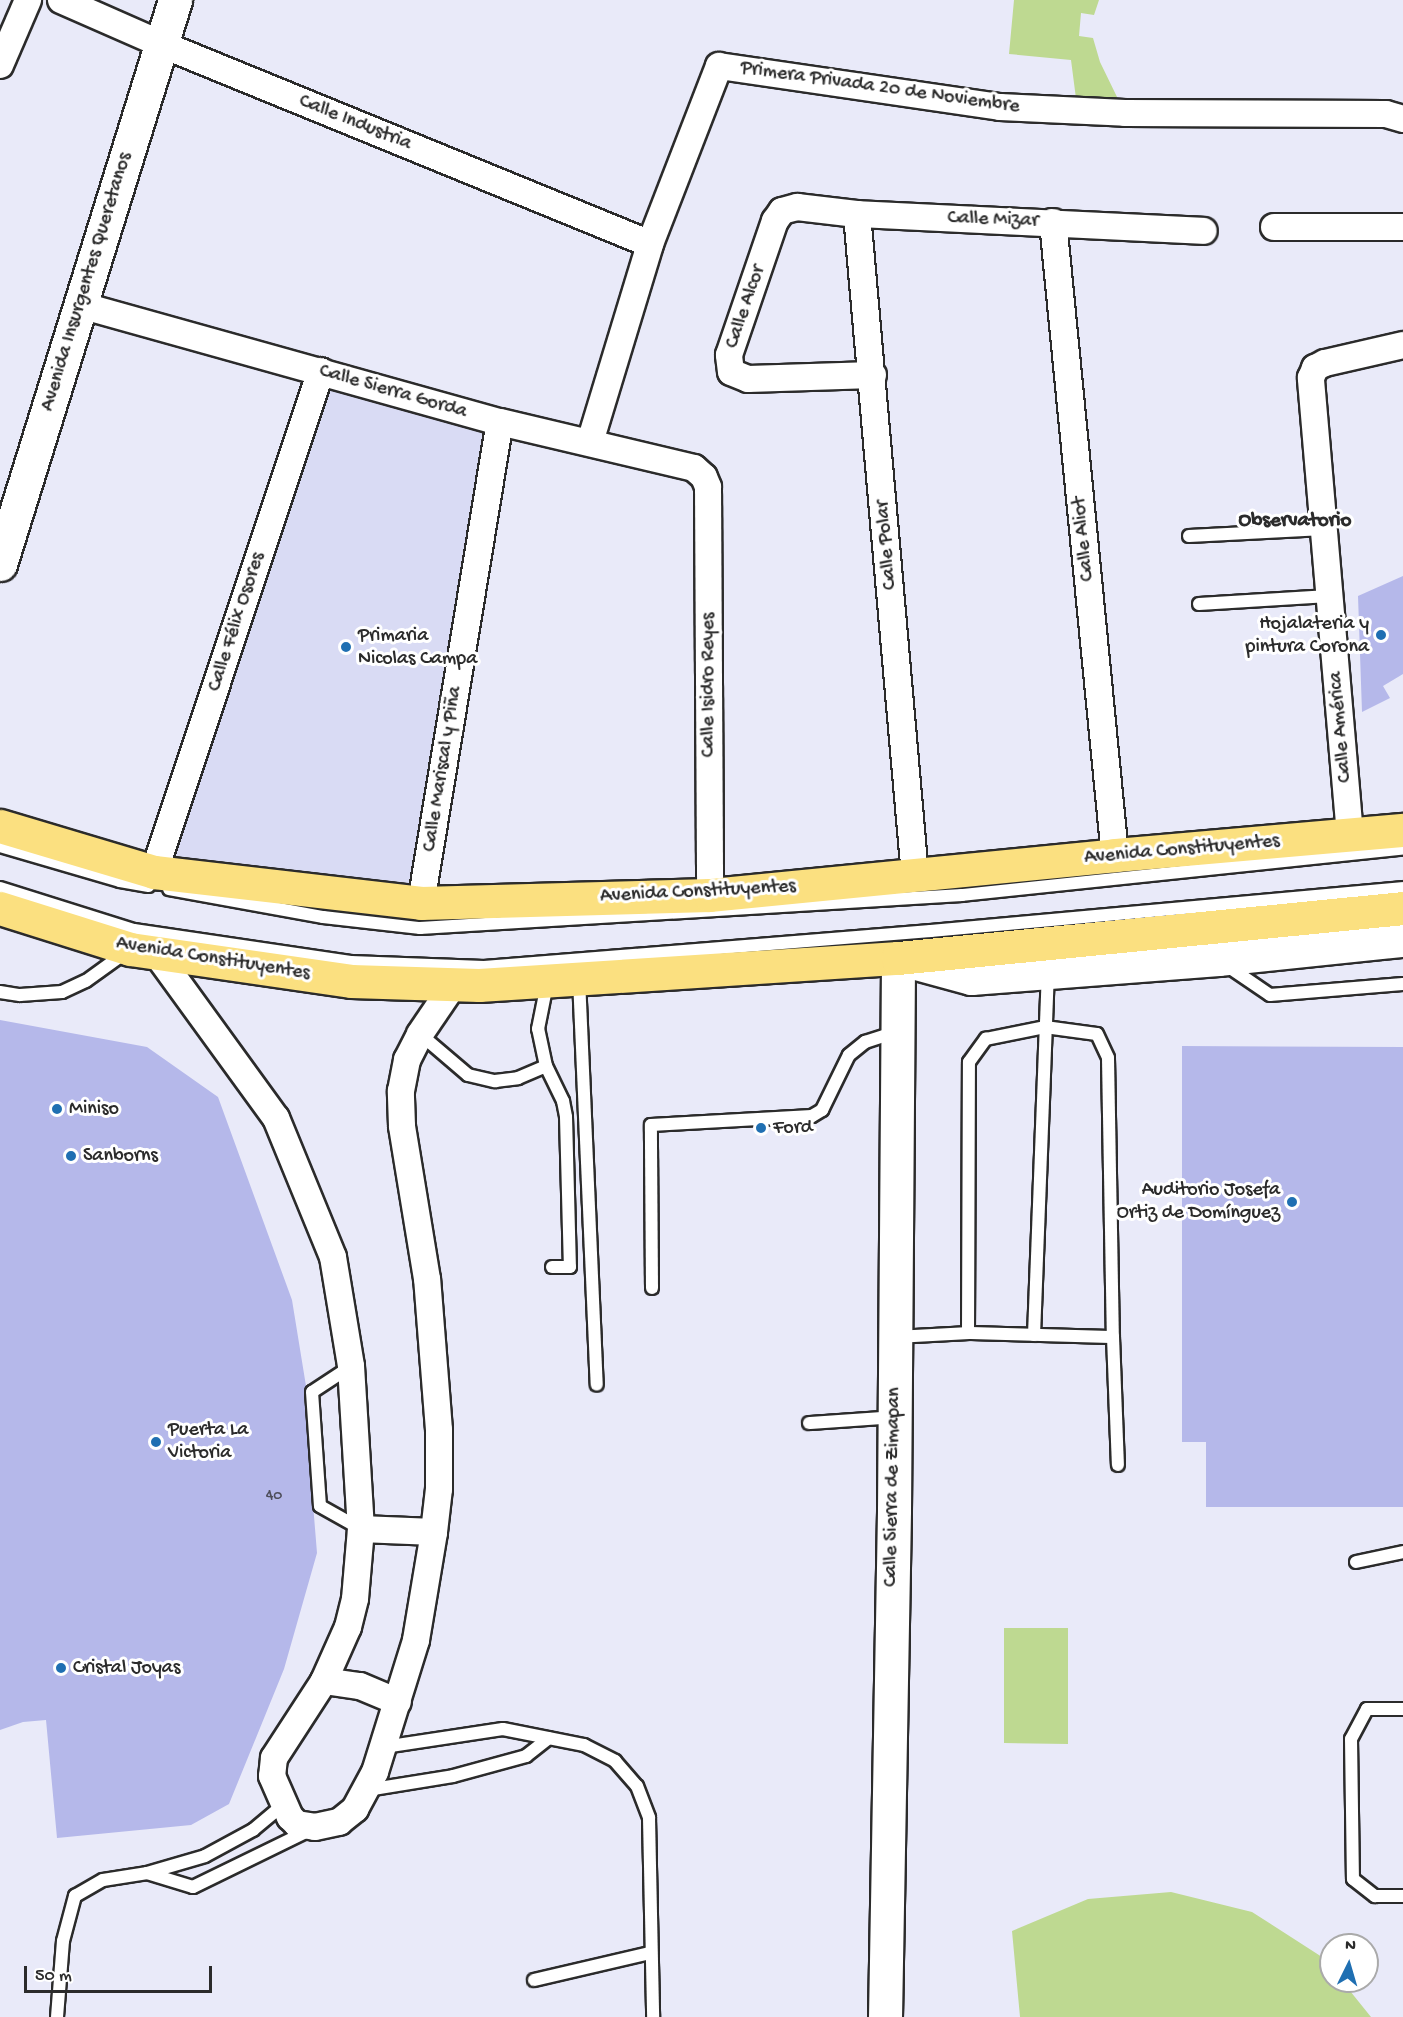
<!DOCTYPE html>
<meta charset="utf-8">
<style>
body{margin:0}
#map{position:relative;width:1403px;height:2017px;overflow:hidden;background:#e9eaf9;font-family:"Gochi Hand",sans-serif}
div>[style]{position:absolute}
.built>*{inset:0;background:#d9dbf4}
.green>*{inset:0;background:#bed991}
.building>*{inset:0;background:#b5b8ea}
.roads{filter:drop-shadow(2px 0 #2b2b2b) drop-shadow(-2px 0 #2b2b2b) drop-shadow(0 2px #2b2b2b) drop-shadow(0 -2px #2b2b2b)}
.lane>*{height:12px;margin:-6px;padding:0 6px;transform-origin:6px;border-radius:6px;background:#fff}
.street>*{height:26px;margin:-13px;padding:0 13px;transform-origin:13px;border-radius:13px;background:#fff}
.secondary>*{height:33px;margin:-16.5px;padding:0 16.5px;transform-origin:16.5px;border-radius:16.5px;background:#fff}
.primary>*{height:33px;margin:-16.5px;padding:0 16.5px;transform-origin:16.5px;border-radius:16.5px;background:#fbe080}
.dots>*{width:16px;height:16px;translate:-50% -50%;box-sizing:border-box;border:3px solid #fff;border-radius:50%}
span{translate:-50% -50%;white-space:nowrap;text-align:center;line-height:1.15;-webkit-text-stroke:6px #fff;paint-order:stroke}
.number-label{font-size:16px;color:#4e4e5b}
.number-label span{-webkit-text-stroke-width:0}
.street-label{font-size:20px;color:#2b2b2b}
.poi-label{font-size:20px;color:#2b2b2b}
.right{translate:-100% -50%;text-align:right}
.left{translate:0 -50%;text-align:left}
.neighbourhood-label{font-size:21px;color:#2b2b2b;font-weight:700}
.north{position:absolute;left:1319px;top:1933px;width:60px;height:60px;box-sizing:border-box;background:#fff;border:2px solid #aaa;border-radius:50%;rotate:5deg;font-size:16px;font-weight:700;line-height:24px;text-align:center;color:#2b2b2b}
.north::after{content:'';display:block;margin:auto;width:21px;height:27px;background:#1f6fb2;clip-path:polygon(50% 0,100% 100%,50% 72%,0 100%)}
.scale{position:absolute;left:24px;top:1966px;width:188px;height:27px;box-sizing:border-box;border:3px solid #2b2b2b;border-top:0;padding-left:8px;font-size:18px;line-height:21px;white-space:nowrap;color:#2b2b2b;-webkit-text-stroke:4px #fff;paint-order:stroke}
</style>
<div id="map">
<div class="built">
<div style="clip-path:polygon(321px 371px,500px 422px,421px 903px,154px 872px)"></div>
</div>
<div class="green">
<div style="clip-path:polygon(1014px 0,1099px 0,1094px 15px,1081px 13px,1079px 36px,1093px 38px,1100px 62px,1118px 99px,1119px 116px,1078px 114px,1071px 60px,1009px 54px)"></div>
<div style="clip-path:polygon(1004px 1628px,1068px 1628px,1068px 1744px,1004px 1743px)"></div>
<div style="clip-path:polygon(1171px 1892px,1252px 1912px,1322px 1957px,1331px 1968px,1331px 1981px,1342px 1981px,1371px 2017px,1020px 2017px,1012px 1931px,1088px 1899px)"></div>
</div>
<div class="building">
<div style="clip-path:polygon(1403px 576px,1403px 674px,1383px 686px,1390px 698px,1362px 712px,1358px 596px)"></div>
<div style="clip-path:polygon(0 1020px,147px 1047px,218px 1097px,292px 1300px,306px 1386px,304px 1393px,317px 1553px,284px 1669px,229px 1804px,191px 1825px,57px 1838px,46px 1720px,23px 1722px,0 1730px)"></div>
<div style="clip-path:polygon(1182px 1046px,1403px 1047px,1403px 1507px,1206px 1507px,1206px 1442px,1182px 1442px)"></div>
</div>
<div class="roads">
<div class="lane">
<div style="left:1189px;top:536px;width:135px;rotate:-3deg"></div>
<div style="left:1199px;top:604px;width:130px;rotate:-3.5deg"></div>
<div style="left:0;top:846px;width:125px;rotate:16.3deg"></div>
<div style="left:120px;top:881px;width:29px;rotate:10deg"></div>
<div style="left:0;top:888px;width:140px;rotate:17.4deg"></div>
<div style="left:134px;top:930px;width:219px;rotate:8.4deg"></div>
<div style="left:351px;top:962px;width:133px;rotate:2.2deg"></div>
<div style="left:484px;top:967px;width:448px;rotate:-4.6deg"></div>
<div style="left:931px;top:931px;width:474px;rotate:-5.2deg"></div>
<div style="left:169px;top:889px;width:157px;rotate:10.3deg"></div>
<div style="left:323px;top:917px;width:98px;rotate:6.5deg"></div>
<div style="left:420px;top:928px;width:543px;rotate:-3.48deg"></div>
<div style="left:962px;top:895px;width:443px;rotate:-6deg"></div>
<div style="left:1226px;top:965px;width:53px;rotate:34.3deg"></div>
<div style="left:1270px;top:995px;width:133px;rotate:-4.7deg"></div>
<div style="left:579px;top:979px;width:406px;rotate:87.5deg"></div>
<div style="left:0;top:992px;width:20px;rotate:9deg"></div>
<div style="left:20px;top:995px;width:42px;rotate:-4.1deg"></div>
<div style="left:62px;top:992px;width:26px;rotate:-25deg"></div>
<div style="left:86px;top:981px;width:48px;rotate:-35.7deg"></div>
<div style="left:1045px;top:1027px;width:52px;rotate:7.7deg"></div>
<div style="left:1097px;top:1034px;width:26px;rotate:65deg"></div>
<div style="left:1108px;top:1058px;width:279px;rotate:89deg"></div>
<div style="left:1113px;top:1337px;width:145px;rotate:-178.4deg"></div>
<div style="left:968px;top:1333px;width:271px;rotate:-89.8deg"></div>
<div style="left:969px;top:1062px;width:29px;rotate:-54deg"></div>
<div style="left:986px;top:1039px;width:60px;rotate:-11.5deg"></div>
<div style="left:420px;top:1034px;width:63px;rotate:40.5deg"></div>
<div style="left:468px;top:1075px;width:28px;rotate:13deg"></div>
<div style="left:495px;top:1081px;width:23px;rotate:-7deg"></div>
<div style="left:518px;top:1078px;width:30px;rotate:-23deg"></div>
<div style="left:546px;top:1066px;width:38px;rotate:-102deg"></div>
<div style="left:538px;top:1029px;width:46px;rotate:-78.7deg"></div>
<div style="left:546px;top:1066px;width:39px;rotate:64deg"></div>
<div style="left:563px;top:1101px;width:16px;rotate:79deg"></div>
<div style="left:566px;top:1117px;width:150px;rotate:88.5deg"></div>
<div style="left:570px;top:1267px;width:18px;rotate:180deg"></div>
<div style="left:652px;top:1288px;width:163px;rotate:-90.4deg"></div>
<div style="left:651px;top:1125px;width:161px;rotate:-3.2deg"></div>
<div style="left:812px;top:1116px;width:12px;rotate:-31deg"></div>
<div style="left:822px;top:1110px;width:61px;rotate:-63.9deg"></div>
<div style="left:849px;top:1055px;width:21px;rotate:-39deg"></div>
<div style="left:865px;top:1042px;width:32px;rotate:-18deg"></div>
<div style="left:1034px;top:1335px;width:362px;rotate:-87.8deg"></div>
<div style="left:897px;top:1337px;width:71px;rotate:-3.2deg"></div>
<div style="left:1113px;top:1337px;width:128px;rotate:87.8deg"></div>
<div style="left:350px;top:1367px;width:45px;rotate:146.7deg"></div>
<div style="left:312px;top:1392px;width:114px;rotate:86deg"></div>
<div style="left:320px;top:1506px;width:47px;rotate:29.3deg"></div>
<div style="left:809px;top:1423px;width:85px;rotate:-4deg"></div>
<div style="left:1356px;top:1562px;width:48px;rotate:-12deg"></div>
<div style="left:1403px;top:1709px;width:36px;rotate:180deg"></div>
<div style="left:1367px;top:1709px;width:34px;rotate:118deg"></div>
<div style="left:1351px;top:1739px;width:140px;rotate:89.2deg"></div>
<div style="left:1353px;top:1879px;width:28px;rotate:38deg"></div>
<div style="left:1375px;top:1896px;width:28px"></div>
<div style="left:384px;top:1747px;width:120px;rotate:-8.6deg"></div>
<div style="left:503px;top:1729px;width:83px;rotate:11.2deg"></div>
<div style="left:584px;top:1745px;width:35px;rotate:27deg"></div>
<div style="left:615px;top:1761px;width:33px;rotate:49deg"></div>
<div style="left:637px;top:1786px;width:34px;rotate:69deg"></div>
<div style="left:649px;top:1818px;width:199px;rotate:88.8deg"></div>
<div style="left:367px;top:1790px;width:87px;rotate:-9.2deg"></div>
<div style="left:453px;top:1776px;width:76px;rotate:-15.3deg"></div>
<div style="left:526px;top:1756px;width:29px;rotate:-38deg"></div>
<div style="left:147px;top:1873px;width:48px;rotate:16.9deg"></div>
<div style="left:193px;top:1887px;width:128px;rotate:-26deg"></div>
<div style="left:534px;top:1980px;width:119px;rotate:-13.1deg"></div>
<div style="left:57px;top:2017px;width:76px;rotate:-85.5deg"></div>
<div style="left:63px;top:1941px;width:47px;rotate:-75.1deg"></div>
<div style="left:75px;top:1896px;width:32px;rotate:-30deg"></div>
<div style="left:103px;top:1880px;width:45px;rotate:-9deg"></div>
<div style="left:147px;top:1873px;width:60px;rotate:-16.3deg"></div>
<div style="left:205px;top:1856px;width:55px;rotate:-28.4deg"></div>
<div style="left:253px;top:1830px;width:40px;rotate:-40deg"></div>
</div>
<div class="street">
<div style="left:61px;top:0;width:109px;rotate:23.7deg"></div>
<div style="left:161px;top:44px;width:528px;rotate:22.24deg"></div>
<div style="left:0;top:65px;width:71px;rotate:-66.7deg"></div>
<div style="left:857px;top:214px;width:665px;rotate:84.99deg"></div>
<div style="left:1053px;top:222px;width:636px;rotate:84.41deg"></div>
<div style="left:1274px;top:227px;width:129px"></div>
<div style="left:80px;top:305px;width:436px;rotate:15.6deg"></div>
<div style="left:500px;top:422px;width:199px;rotate:13.3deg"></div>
<div style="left:694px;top:468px;width:13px;rotate:42deg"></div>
<div style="left:704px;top:477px;width:11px;rotate:68deg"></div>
<div style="left:708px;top:487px;width:408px;rotate:89.7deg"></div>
<div style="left:873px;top:375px;width:125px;rotate:178.2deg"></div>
<div style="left:748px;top:379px;width:18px;rotate:-158deg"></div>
<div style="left:731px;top:372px;width:17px;rotate:-97deg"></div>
<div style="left:729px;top:355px;width:142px;rotate:-71.1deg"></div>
<div style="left:775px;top:221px;width:12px;rotate:-55deg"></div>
<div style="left:782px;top:211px;width:16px;rotate:-15deg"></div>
<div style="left:797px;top:207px;width:60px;rotate:6.7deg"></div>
<div style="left:857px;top:214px;width:347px;rotate:2.8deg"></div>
<div style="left:590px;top:442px;width:207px;rotate:-73.1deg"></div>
<div style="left:650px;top:244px;width:191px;rotate:-68.8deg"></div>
<div style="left:719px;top:66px;width:284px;rotate:8.3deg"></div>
<div style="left:1000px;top:107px;width:125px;rotate:2.7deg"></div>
<div style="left:1125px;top:113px;width:261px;rotate:0.2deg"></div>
<div style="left:1386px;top:114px;width:18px;rotate:16deg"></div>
<div style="left:1350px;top:835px;width:459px;rotate:-94.9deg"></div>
<div style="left:1311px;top:378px;width:11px;rotate:-68deg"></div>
<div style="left:1315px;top:368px;width:11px;rotate:-27deg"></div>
<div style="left:1325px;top:363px;width:80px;rotate:-13deg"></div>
<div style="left:154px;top:872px;width:528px;rotate:-71.57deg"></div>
<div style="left:421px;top:903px;width:487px;rotate:-80.7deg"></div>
<div style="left:156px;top:953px;width:204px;rotate:54deg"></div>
<div style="left:276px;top:1118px;width:150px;rotate:67.7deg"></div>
<div style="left:333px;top:1257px;width:110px;rotate:80.6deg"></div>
<div style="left:351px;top:1366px;width:163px;rotate:86.5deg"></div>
<div style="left:361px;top:1529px;width:70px;rotate:94.9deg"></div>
<div style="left:355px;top:1599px;width:29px;rotate:104deg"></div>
<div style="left:348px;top:1627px;width:59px;rotate:114deg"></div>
<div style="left:324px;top:1681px;width:92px;rotate:123deg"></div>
<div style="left:274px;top:1758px;width:18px;rotate:96deg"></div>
<div style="left:272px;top:1776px;width:45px;rotate:66.3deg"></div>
<div style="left:290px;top:1817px;width:10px;rotate:45deg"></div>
<div style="left:297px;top:1824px;width:18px;rotate:9deg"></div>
<div style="left:315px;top:1827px;width:25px;rotate:-12deg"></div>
<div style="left:339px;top:1822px;width:21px;rotate:-39deg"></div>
<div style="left:355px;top:1809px;width:42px;rotate:-61.6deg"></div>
<div style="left:375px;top:1772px;width:138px;rotate:-72.7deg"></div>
<div style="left:416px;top:1640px;width:109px;rotate:-80.5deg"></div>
<div style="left:434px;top:1532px;width:43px;rotate:-83.4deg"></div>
<div style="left:439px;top:1489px;width:59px;rotate:-90deg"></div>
<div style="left:439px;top:1430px;width:151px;rotate:-94.5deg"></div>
<div style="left:427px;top:1279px;width:155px;rotate:-99.3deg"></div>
<div style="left:402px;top:1126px;width:35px;rotate:-92deg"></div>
<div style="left:401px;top:1091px;width:32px;rotate:-79deg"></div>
<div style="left:407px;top:1060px;width:29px;rotate:-63deg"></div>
<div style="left:420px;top:1034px;width:60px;rotate:-55.8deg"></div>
<div style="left:361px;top:1529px;width:73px;rotate:2.4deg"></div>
<div style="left:324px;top:1681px;width:36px;rotate:8deg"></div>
<div style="left:360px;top:1686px;width:41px;rotate:22.8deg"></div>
</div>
<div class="secondary">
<div style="left:0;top:564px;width:591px;rotate:-72.76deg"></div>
<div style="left:885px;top:2017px;width:507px;rotate:-88.98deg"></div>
<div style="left:894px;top:1510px;width:552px;rotate:-89.58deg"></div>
<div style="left:898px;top:958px;width:76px;rotate:15.3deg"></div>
<div style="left:971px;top:978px;width:248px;rotate:-4.4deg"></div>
<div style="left:1218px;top:959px;width:186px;rotate:-5.9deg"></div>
</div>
<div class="primary">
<div style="left:0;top:826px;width:161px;rotate:16.6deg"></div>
<div style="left:154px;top:872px;width:269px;rotate:6.6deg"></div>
<div style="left:421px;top:903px;width:289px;rotate:-1.6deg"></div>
<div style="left:710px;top:895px;width:407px;rotate:-5.6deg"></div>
<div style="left:1115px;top:855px;width:289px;rotate:-5deg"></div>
<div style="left:0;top:908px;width:136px;rotate:17.5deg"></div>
<div style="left:130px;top:949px;width:223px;rotate:8.2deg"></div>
<div style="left:351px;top:981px;width:128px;rotate:1.8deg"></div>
<div style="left:479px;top:985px;width:420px;rotate:-3.7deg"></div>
<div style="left:898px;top:958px;width:507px;rotate:-5.65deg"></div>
</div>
</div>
<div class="dots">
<div style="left:1381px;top:635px;background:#1f6fb2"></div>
<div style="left:346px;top:647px;background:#1f6fb2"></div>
<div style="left:57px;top:1109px;background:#1f6fb2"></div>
<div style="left:761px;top:1128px;background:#1f6fb2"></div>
<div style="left:71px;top:1156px;background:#1f6fb2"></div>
<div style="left:1292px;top:1202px;background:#1f6fb2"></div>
<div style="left:156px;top:1442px;background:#1f6fb2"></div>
<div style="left:61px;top:1668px;background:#1f6fb2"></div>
</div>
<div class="number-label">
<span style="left:274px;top:1497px">40</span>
</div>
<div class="street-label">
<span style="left:880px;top:88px;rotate:8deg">Primera Privada 20 de Noviembre</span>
<span style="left:355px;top:123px;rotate:22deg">Calle Industria</span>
<span style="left:993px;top:220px;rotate:2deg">Calle Mizar</span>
<span style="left:87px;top:282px;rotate:-73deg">Avenida Insurgentes Queretanos</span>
<span style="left:746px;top:307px;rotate:-71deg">Calle Alcor</span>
<span style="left:393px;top:392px;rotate:16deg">Calle Sierra Gorda</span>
<span style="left:1084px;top:539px;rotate:-96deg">Calle Aliot</span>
<span style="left:887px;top:545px;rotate:-95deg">Calle Polar</span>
<span style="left:237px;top:622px;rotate:-72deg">Calle Félix Osores</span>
<span style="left:709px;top:685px;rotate:-90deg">Calle Isidro Reyes</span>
<span style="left:1341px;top:727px;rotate:-95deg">Calle América</span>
<span style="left:443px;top:769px;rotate:-81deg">Calle Mariscal y Piña</span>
<span style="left:1182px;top:850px;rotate:-5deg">Avenida Constituyentes</span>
<span style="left:698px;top:892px;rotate:-3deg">Avenida Constituyentes</span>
<span style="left:213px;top:959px;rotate:9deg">Avenida Constituyentes</span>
<span style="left:893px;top:1487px;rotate:-89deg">Calle Sierra de Zimapan</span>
</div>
<div class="poi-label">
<span class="right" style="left:1369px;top:636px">Hojalateria y<br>pintura Corona</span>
<span class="left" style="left:358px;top:648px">Primaria<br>Nicolas Campa</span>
<span class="left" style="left:69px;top:1109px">Miniso</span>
<span class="left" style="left:773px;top:1128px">Ford</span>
<span class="left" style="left:83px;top:1156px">Sanborns</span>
<span class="right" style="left:1280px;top:1202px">Auditorio Josefa<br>Ortiz de Domínguez</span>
<span class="left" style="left:168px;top:1442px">Puerta La<br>Victoria</span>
<span class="left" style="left:73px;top:1668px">Cristal Joyas</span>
</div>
<div class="neighbourhood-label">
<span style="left:1295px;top:522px">Observatorio</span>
</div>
<div class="north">N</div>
<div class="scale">50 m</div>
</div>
